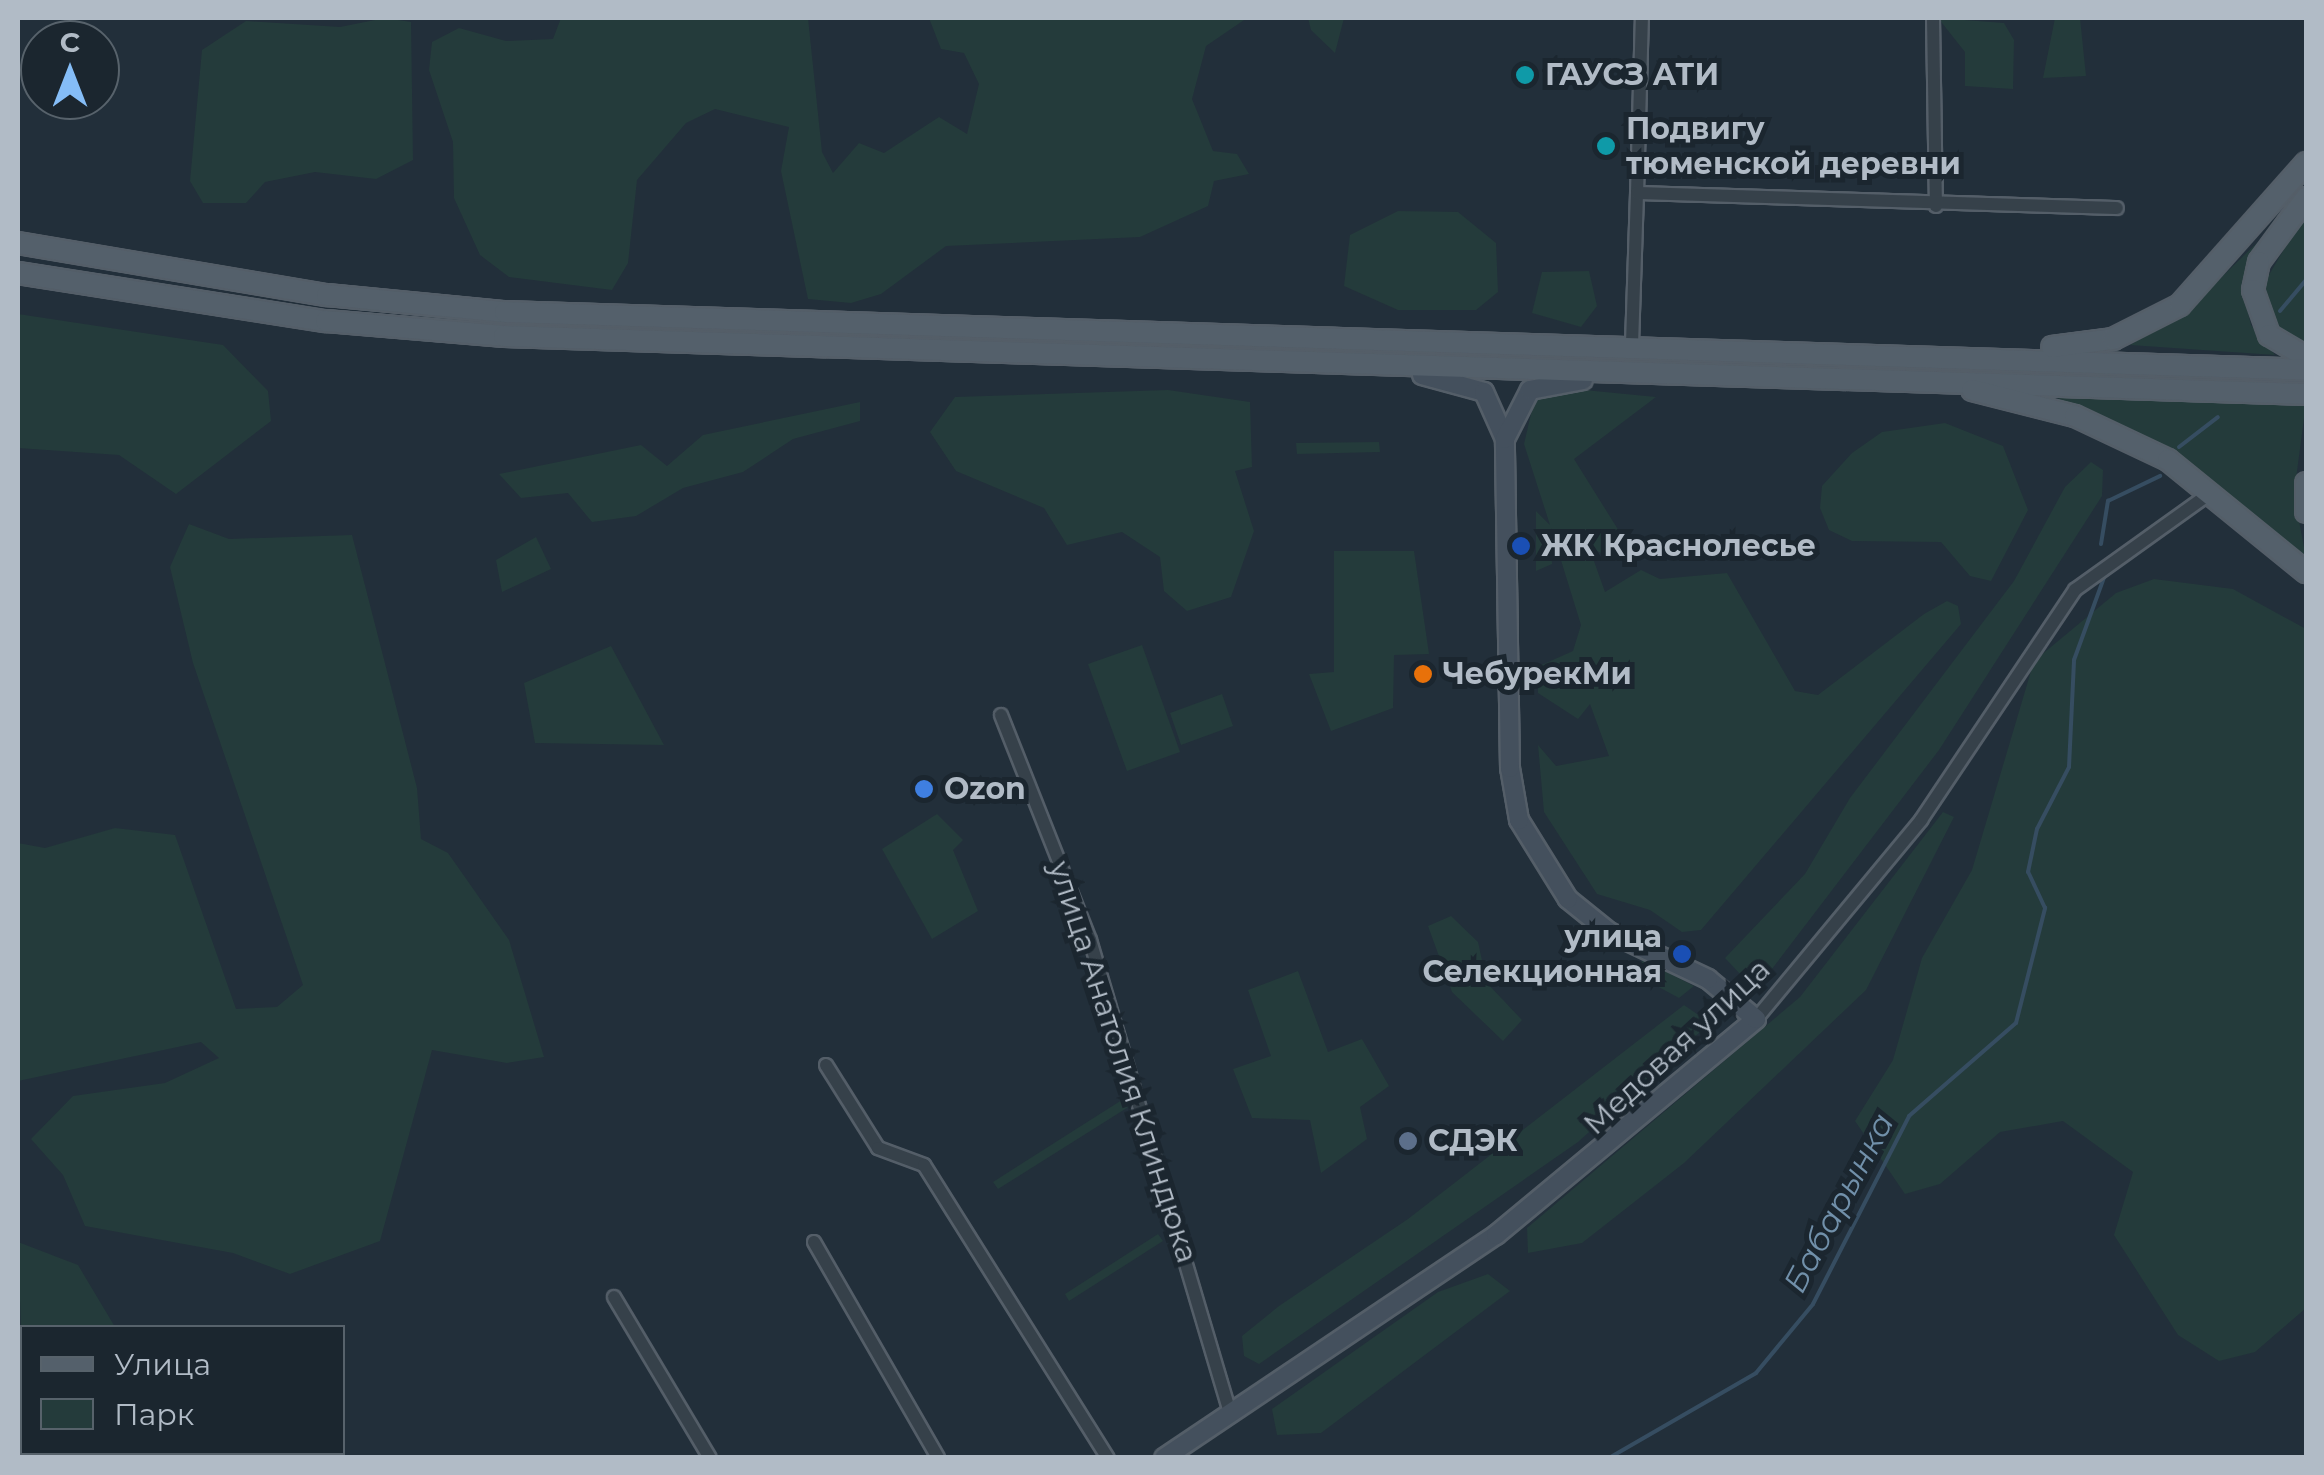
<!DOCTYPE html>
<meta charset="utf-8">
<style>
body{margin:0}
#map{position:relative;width:2324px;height:1475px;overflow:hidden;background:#222f3a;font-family:Montserrat,sans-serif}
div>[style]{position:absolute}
.green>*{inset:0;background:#243b3b}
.stream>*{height:4px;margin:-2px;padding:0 2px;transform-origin:2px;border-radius:2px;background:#364d61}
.roads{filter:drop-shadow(2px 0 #545e68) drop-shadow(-2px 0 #545e68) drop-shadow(0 2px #545e68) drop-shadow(0 -2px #545e68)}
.street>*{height:12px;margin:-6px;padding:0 6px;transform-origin:6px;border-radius:6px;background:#36414a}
.secondary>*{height:18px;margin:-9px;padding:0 9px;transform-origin:9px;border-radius:9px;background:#44505d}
.primary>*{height:20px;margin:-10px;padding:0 10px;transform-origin:10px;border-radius:10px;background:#54606b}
.dots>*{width:28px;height:28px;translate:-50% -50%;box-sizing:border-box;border:5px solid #1b262f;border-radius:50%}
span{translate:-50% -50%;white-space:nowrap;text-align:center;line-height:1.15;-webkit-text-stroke:10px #1b262f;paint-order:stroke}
.poi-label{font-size:30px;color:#b1bbc6;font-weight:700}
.left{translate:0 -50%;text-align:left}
.right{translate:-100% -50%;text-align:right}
.street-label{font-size:30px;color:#b1bbc6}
.water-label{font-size:32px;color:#7190aa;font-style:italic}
.frame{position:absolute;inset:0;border:20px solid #b1bbc6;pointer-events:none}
.legend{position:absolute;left:20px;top:1325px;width:325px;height:130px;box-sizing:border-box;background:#1b262f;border:2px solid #57626b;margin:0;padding:12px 18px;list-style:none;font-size:30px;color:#b1bbc6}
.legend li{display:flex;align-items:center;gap:20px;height:50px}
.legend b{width:50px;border:2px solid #57626b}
.north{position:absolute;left:20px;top:20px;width:100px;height:100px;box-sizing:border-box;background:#1b262f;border:2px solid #57626b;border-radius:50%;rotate:0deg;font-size:28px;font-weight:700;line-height:40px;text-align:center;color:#b1bbc6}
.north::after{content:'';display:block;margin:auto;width:35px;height:45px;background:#85bdf7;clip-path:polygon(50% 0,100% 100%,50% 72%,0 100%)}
</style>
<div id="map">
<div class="green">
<div style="clip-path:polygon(385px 18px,411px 22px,413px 160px,376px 179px,315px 172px,265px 182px,246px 203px,203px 203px,190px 181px,202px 50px,246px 21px,340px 27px)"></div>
<div style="clip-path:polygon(561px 18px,808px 18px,822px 152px,833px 173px,859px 143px,884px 153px,939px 117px,967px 134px,979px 84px,964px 53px,941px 49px,929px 18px,1247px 18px,1206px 46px,1192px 99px,1213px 151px,1237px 154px,1249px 174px,1214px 181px,1208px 206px,1140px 237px,946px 246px,881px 294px,851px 303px,808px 299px,781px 171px,789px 127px,715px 109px,686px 123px,637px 180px,628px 263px,612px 290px,509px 277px,480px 255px,454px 198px,453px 142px,429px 70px,432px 42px,459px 28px,506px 41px,553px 39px)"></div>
<div style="clip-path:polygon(1308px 18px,1344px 18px,1335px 53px,1311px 30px)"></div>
<div style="clip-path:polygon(1938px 18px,2004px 23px,2014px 40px,2013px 89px,1965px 86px,1965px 52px)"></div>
<div style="clip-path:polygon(2055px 18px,2080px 18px,2086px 76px,2043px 78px)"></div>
<div style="clip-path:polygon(1398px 211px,1458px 212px,1496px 243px,1498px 292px,1476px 310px,1398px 310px,1344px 286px,1350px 235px)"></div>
<div style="clip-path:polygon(2306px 212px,2306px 345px,2273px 323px,2263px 285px)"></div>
<div style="clip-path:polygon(2265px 235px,2243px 292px,2251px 325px,2275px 355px,2130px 345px,2195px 303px)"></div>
<div style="clip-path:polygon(1589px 271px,1597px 306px,1581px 327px,1532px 313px,1542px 272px)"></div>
<div style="clip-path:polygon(18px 314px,223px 345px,268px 391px,271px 421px,176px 494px,119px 455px,18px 448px)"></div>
<div style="clip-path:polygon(1574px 389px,1656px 397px,1574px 459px,1624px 539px,1611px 558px,1589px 547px,1605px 592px,1641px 570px,1660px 579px,1727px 573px,1795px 691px,1818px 695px,1924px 614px,1947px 601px,1958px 606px,1961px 624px,1701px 930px,1682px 932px,1650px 910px,1597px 894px,1544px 812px,1538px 745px,1556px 766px,1609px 756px,1590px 704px,1578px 719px,1538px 693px,1537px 667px,1573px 651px,1581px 625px,1551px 528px,1552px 564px,1536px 571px,1536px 511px,1550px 525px,1524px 444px,1534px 401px)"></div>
<div style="clip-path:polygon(1168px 390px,1250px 402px,1252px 467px,1235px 471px,1254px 531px,1231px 597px,1187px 611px,1164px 591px,1160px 557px,1122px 532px,1067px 545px,1044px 508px,956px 471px,930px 432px,955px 397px)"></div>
<div style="clip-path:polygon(2051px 395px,2306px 403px,2294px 494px,2306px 558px,2185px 458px)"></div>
<div style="clip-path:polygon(860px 402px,860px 421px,793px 439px,743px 472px,683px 488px,636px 516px,592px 522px,568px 493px,521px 498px,499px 474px,641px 445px,667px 466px,703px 435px)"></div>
<div style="clip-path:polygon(1945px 423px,2003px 446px,2028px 510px,1991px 581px,1970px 576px,1941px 542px,1852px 541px,1829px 530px,1820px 508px,1822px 486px,1852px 453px,1882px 432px)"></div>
<div style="clip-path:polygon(1379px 442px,1380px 452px,1297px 454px,1296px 443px)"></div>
<div style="clip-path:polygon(2091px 462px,2103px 470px,2102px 496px,1939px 750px,1762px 982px,1740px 974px,1725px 958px,1805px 874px,1850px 798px,2014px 581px,2065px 487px)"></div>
<div style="clip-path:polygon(189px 524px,229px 539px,352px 535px,417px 788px,421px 839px,448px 853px,509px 940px,544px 1057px,507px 1063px,432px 1050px,380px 1241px,290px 1274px,233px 1253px,85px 1226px,63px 1175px,31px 1139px,73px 1096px,165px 1083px,219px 1058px,201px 1042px,18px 1081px,18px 843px,45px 848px,115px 828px,175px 835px,236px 1009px,277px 1007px,303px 985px,193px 663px,170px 567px)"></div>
<div style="clip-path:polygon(536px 537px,551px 569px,502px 592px,496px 560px)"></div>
<div style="clip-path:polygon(1334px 551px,1414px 551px,1429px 654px,1394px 655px,1393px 708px,1331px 731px,1309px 674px,1334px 672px)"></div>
<div style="clip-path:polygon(2154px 579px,2233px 589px,2306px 629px,2306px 1308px,2255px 1352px,2219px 1361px,2178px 1335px,2114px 1235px,2133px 1172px,2063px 1121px,2000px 1132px,1940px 1184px,1905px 1194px,1855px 1121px,1893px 1060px,1922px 958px,1972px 870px,2034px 661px,2116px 593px)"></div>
<div style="clip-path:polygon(1142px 645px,1180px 752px,1127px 771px,1088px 664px)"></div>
<div style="clip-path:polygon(611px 646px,664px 745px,535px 743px,524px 683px)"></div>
<div style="clip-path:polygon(1222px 694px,1233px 726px,1181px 745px,1170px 713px)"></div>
<div style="clip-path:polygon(1943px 812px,1954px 817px,1866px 990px,1684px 1163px,1582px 1243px,1528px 1253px,1527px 1228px,1800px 997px)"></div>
<div style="clip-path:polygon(937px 814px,963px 840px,953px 850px,978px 911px,932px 939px,882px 849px)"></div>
<div style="clip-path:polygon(1451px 916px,1478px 942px,1487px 983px,1522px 1020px,1503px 1041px,1452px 992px,1428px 926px)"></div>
<div style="clip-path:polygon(1644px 960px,1694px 986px,1679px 998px,1629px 971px)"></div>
<div style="clip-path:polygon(1298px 971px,1328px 1052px,1362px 1039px,1389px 1086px,1360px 1107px,1367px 1139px,1321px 1173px,1310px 1120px,1252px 1118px,1233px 1069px,1271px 1056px,1248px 990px)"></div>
<div style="clip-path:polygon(1684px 1005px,1710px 1023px,1578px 1142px,1259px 1364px,1244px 1356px,1242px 1336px,1279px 1306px,1408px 1219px)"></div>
<div style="clip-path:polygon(1125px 1098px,1130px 1106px,998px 1189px,993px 1182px)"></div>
<div style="clip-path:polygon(1158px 1234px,1163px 1241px,1069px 1301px,1065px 1294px)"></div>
<div style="clip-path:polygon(18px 1242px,78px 1265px,115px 1327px,22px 1328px,22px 1358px)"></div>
<div style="clip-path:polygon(1488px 1274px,1510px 1291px,1321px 1433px,1277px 1435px,1272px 1409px,1438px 1292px)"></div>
</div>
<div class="stream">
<div style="left:2280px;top:311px;width:40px;rotate:-50deg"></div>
<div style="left:2179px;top:447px;width:49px;rotate:-37.6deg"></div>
<div style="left:2101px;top:544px;width:44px;rotate:-80.8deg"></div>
<div style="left:2108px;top:501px;width:58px;rotate:-25.7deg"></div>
<div style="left:1609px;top:1458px;width:170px;rotate:-30deg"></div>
<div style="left:1756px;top:1373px;width:89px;rotate:-50.4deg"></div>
<div style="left:1813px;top:1304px;width:211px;rotate:-62.9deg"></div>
<div style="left:1909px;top:1116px;width:142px;rotate:-41deg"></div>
<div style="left:2016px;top:1023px;width:119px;rotate:-75.8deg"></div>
<div style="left:2045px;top:908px;width:40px;rotate:-115deg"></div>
<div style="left:2028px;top:872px;width:44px;rotate:-78.2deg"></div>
<div style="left:2037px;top:829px;width:70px;rotate:-62.7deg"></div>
<div style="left:2069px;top:767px;width:107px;rotate:-87.3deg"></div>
<div style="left:2074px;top:660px;width:90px;rotate:-70deg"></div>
</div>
<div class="roads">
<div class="street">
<div style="left:1933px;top:18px;width:188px;rotate:89.1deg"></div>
<div style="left:1637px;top:193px;width:175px;rotate:-88.4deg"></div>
<div style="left:1632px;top:344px;width:151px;rotate:-88.1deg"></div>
<div style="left:1637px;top:193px;width:480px;rotate:1.8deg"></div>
<div style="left:1001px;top:715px;width:242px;rotate:68.4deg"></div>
<div style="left:1090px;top:940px;width:494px;rotate:73.5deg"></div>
<div style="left:1756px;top:1019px;width:259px;rotate:-50.3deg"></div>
<div style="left:1921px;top:820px;width:277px;rotate:-56.2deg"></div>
<div style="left:2075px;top:590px;width:168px;rotate:-35.6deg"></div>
<div style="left:826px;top:1065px;width:98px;rotate:57.9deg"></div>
<div style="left:878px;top:1148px;width:49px;rotate:20.3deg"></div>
<div style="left:924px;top:1165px;width:346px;rotate:57.9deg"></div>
<div style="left:814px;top:1242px;width:249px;rotate:60.1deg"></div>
<div style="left:614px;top:1297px;width:187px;rotate:59.2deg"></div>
</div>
<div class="secondary">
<div style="left:1422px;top:375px;width:64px;rotate:15.3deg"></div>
<div style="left:1484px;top:392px;width:51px;rotate:65.9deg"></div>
<div style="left:1164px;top:1458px;width:400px;rotate:-33.9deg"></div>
<div style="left:1496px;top:1235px;width:338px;rotate:-39.7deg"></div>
<div style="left:1756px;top:1019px;width:62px;rotate:-140.2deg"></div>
<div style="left:1708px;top:979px;width:110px;rotate:-154.6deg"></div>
<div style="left:1609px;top:932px;width:53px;rotate:-141.2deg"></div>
<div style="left:1568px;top:899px;width:93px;rotate:-121.8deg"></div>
<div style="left:1519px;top:820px;width:53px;rotate:-99.8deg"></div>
<div style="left:1510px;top:768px;width:329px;rotate:-90.9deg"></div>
<div style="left:1505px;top:439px;width:55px;rotate:-63deg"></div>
<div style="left:1530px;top:390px;width:54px;rotate:-10.7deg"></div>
</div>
<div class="primary">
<div style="left:2306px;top:198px;width:79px;rotate:126.3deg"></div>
<div style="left:2259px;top:262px;width:29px;rotate:102deg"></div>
<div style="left:2253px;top:290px;width:48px;rotate:70.4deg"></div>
<div style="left:2269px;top:335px;width:43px;rotate:30.7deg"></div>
<div style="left:18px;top:243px;width:313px;rotate:9.6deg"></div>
<div style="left:327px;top:295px;width:179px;rotate:5.5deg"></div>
<div style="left:505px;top:312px;width:1802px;rotate:1.84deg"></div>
<div style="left:18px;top:273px;width:312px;rotate:8.9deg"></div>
<div style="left:326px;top:321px;width:179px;rotate:4.8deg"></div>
<div style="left:504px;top:336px;width:1803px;rotate:1.84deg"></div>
<div style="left:2052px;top:347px;width:62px;rotate:-7.5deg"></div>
<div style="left:2113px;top:339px;width:75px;rotate:-26.9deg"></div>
<div style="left:2180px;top:305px;width:190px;rotate:-48.4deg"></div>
<div style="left:1972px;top:390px;width:106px;rotate:14.2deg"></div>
<div style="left:2075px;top:416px;width:103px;rotate:25.3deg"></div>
<div style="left:2168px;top:460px;width:178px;rotate:39.1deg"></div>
<div style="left:2306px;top:483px;width:29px;rotate:90deg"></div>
</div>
</div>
<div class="dots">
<div style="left:1525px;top:75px;background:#0f9aa8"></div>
<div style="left:1606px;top:146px;background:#0f9aa8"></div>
<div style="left:1521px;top:546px;background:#1a4fb4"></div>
<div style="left:1423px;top:674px;background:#e8710a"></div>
<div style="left:924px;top:789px;background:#3f7fe0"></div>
<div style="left:1682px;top:954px;background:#1a4fb4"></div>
<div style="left:1408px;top:1141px;background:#5c6f8a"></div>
</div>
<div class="poi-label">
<span class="left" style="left:1545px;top:75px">ГАУСЗ АТИ</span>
<span class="left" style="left:1626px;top:146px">Подвигу<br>тюменской деревни</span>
<span class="left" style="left:1541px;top:546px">ЖК Краснолесье</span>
<span class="left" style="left:1443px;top:674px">ЧебурекМи</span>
<span class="left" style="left:944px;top:789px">Ozon</span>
<span class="right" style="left:1662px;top:954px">улица<br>Селекционная</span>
<span class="left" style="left:1428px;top:1141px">СДЭК</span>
</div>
<div class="street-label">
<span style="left:1677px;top:1047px;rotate:-43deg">Медовая улица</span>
<span style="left:1123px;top:1062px;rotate:72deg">улица Анатолия Клиндюка</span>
</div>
<div class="water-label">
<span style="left:1839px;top:1203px;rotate:-62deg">Бабарынка</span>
</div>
<div class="frame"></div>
<ul class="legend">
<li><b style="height:12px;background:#54606b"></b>Улица</li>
<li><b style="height:28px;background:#243b3b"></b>Парк</li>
</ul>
<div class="north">С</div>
</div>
